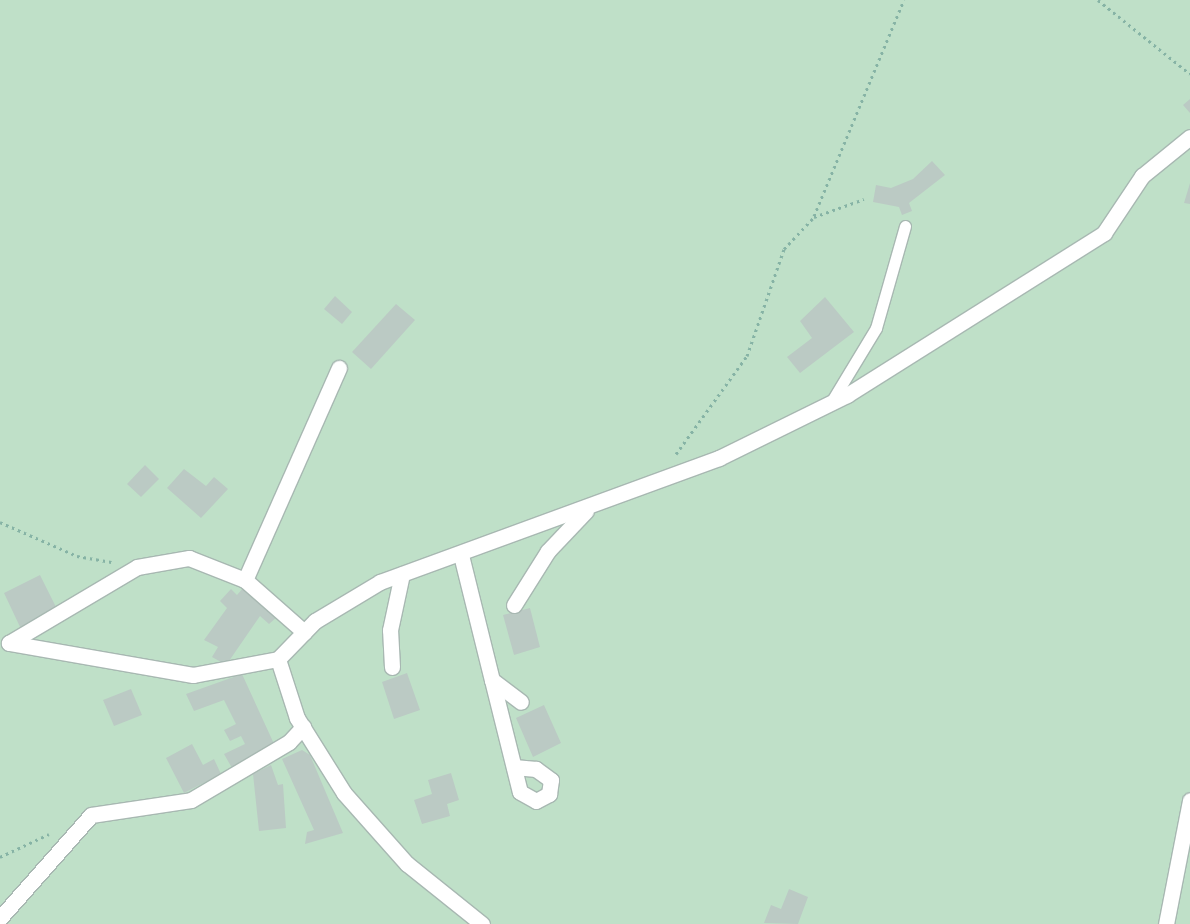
<!DOCTYPE html>
<style>
body{margin:0}
#map{position:relative;width:1190px;height:924px;overflow:hidden;background:#e6efeb;font-family:"Public Sans",sans-serif}
div>[style]{position:absolute}
.green>*{inset:0;background:#bfe0c8}
.building>*{inset:0;background:#bbcac4}
.path>*{height:3px;margin-top:-1.5px;transform-origin:0;background:repeating-linear-gradient(90deg,#86b3a5 0 2.5px,transparent 0 6.5px)}
.roads{filter:drop-shadow(1px 0 #a8b8b2) drop-shadow(-1px 0 #a8b8b2) drop-shadow(0 1px #a8b8b2) drop-shadow(0 -1px #a8b8b2)}
.service>*{height:11px;margin:-5.5px;padding:0 5.5px;transform-origin:5.5px;border-radius:5.5px;background:#fff}
.minor>*{height:15px;margin:-7.5px;padding:0 7.5px;transform-origin:7.5px;border-radius:7.5px;background:#fff}
.tertiary>*{height:15px;margin:-7.5px;padding:0 7.5px;transform-origin:7.5px;border-radius:7.5px;background:#fff}
span{translate:-50% -50%;white-space:nowrap;text-align:center;line-height:1.15;-webkit-text-stroke:4px #f7fbf9;paint-order:stroke}
</style>
<div id="map">
<div class="green">
<div style="clip-path:polygon(0 0,1190px 0,1190px 924px,0 924px)"></div>
</div>
<div class="building">
<div style="clip-path:polygon(1190px 99px,1190px 113px,1183px 105px)"></div>
<div style="clip-path:polygon(932px 161px,945px 175px,909px 203px,912px 211px,902px 215px,899px 207px,873px 202px,876px 185px,891px 188px,913px 179px)"></div>
<div style="clip-path:polygon(1190px 183px,1190px 204px,1184px 203px)"></div>
<div style="clip-path:polygon(335px 296px,352px 312px,342px 324px,324px 309px)"></div>
<div style="clip-path:polygon(825px 297px,854px 332px,800px 373px,787px 357px,812px 338px,800px 321px)"></div>
<div style="clip-path:polygon(396px 304px,415px 320px,371px 369px,352px 352px)"></div>
<div style="clip-path:polygon(145px 465px,159px 479px,141px 497px,127px 484px)"></div>
<div style="clip-path:polygon(184px 469px,206px 486px,214px 477px,228px 489px,201px 518px,167px 488px)"></div>
<div style="clip-path:polygon(40px 575px,58px 611px,21px 629px,4px 593px)"></div>
<div style="clip-path:polygon(243px 588px,277px 617px,269px 624px,260px 616px,229px 661px,221px 662px,212px 657px,218px 647px,204px 640px,227px 608px,220px 601px,231px 589px,237px 595px)"></div>
<div style="clip-path:polygon(530px 608px,540px 647px,514px 655px,503px 615px)"></div>
<div style="clip-path:polygon(407px 673px,420px 710px,394px 719px,382px 682px)"></div>
<div style="clip-path:polygon(242px 674px,275px 746px,232px 768px,224px 754px,245px 744px,241px 736px,230px 741px,224px 730px,236px 724px,224px 700px,194px 711px,186px 694px)"></div>
<div style="clip-path:polygon(131px 689px,142px 715px,114px 726px,103px 700px)"></div>
<div style="clip-path:polygon(544px 705px,561px 743px,533px 757px,516px 718px)"></div>
<div style="clip-path:polygon(192px 744px,203px 765px,214px 759px,221px 774px,184px 793px,166px 758px)"></div>
<div style="clip-path:polygon(302px 750px,310px 755px,343px 833px,305px 844px,307px 832px,314px 830px,282px 759px)"></div>
<div style="clip-path:polygon(271px 765px,278px 785px,283px 784px,286px 828px,259px 831px,253px 774px)"></div>
<div style="clip-path:polygon(451px 773px,459px 800px,447px 804px,450px 816px,422px 824px,414px 800px,432px 794px,428px 780px)"></div>
<div style="clip-path:polygon(789px 889px,808px 897px,798px 924px,764px 923px,771px 905px,781px 909px)"></div>
</div>
<div class="path">
<div style="left:1098px;top:0;width:118px;rotate:38.8deg"></div>
<div style="left:814px;top:216px;width:234px;rotate:-67.4deg"></div>
<div style="left:676px;top:454px;width:121px;rotate:-54.1deg"></div>
<div style="left:747px;top:356px;width:113px;rotate:-70.9deg"></div>
<div style="left:784px;top:249px;width:44px;rotate:-46.8deg"></div>
<div style="left:814px;top:217px;width:53px;rotate:-19.8deg"></div>
<div style="left:0;top:522px;width:84px;rotate:23.8deg"></div>
<div style="left:77px;top:556px;width:35px;rotate:10deg"></div>
<div style="left:0;top:857px;width:54px;rotate:-25.1deg"></div>
</div>
<div class="roads">
<div class="service">
<div style="left:830px;top:404px;width:89px;rotate:-58.8deg"></div>
<div style="left:876px;top:328px;width:106px;rotate:-74.1deg"></div>
</div>
<div class="minor">
<div style="left:461px;top:555px;width:129px;rotate:76.1deg"></div>
<div style="left:492px;top:680px;width:115px;rotate:76deg"></div>
<div style="left:520px;top:792px;width:18px;rotate:29deg"></div>
<div style="left:536px;top:801px;width:15px;rotate:-28deg"></div>
<div style="left:549px;top:794px;width:14px;rotate:-82deg"></div>
<div style="left:551px;top:780px;width:19px;rotate:-144deg"></div>
<div style="left:536px;top:769px;width:22px;rotate:-175deg"></div>
<div style="left:245px;top:580px;width:232px;rotate:-66.1deg"></div>
<div style="left:514px;top:605px;width:64px;rotate:-57.8deg"></div>
<div style="left:548px;top:551px;width:55px;rotate:-46.5deg"></div>
<div style="left:278px;top:659px;width:86px;rotate:169.3deg"></div>
<div style="left:193px;top:675px;width:187px;rotate:-170.1deg"></div>
<div style="left:9px;top:643px;width:149px;rotate:-30.7deg"></div>
<div style="left:137px;top:567px;width:53px;rotate:-9.8deg"></div>
<div style="left:189px;top:558px;width:60px;rotate:21.4deg"></div>
<div style="left:245px;top:580px;width:79px;rotate:41.4deg"></div>
<div style="left:392px;top:667px;width:37px;rotate:-93deg"></div>
<div style="left:390px;top:630px;width:57px;rotate:-77.9deg"></div>
<div style="left:492px;top:680px;width:36px;rotate:37deg"></div>
<div style="left:0;top:918px;width:137px;rotate:-48.5deg"></div>
<div style="left:91px;top:815px;width:101px;rotate:-8.5deg"></div>
<div style="left:191px;top:800px;width:114px;rotate:-30.6deg"></div>
<div style="left:289px;top:742px;width:21px;rotate:-47deg"></div>
<div style="left:482px;top:924px;width:96px;rotate:-141.3deg"></div>
<div style="left:407px;top:864px;width:95px;rotate:-131.6deg"></div>
<div style="left:344px;top:793px;width:89px;rotate:-122.1deg"></div>
<div style="left:297px;top:718px;width:62px;rotate:-107.9deg"></div>
<div style="left:278px;top:659px;width:53px;rotate:-45.8deg"></div>
<div style="left:315px;top:621px;width:76px;rotate:-31deg"></div>
<div style="left:380px;top:582px;width:361px;rotate:-20.1deg"></div>
<div style="left:719px;top:458px;width:143px;rotate:-26.2deg"></div>
<div style="left:847px;top:395px;width:304px;rotate:-32.2deg"></div>
<div style="left:1104px;top:233px;width:69px;rotate:-56.3deg"></div>
<div style="left:1142px;top:176px;width:62px;rotate:-39.1deg"></div>
</div>
<div class="tertiary">
<div style="left:1166px;top:924px;width:126px;rotate:-79deg"></div>
</div>
</div>
</div>
